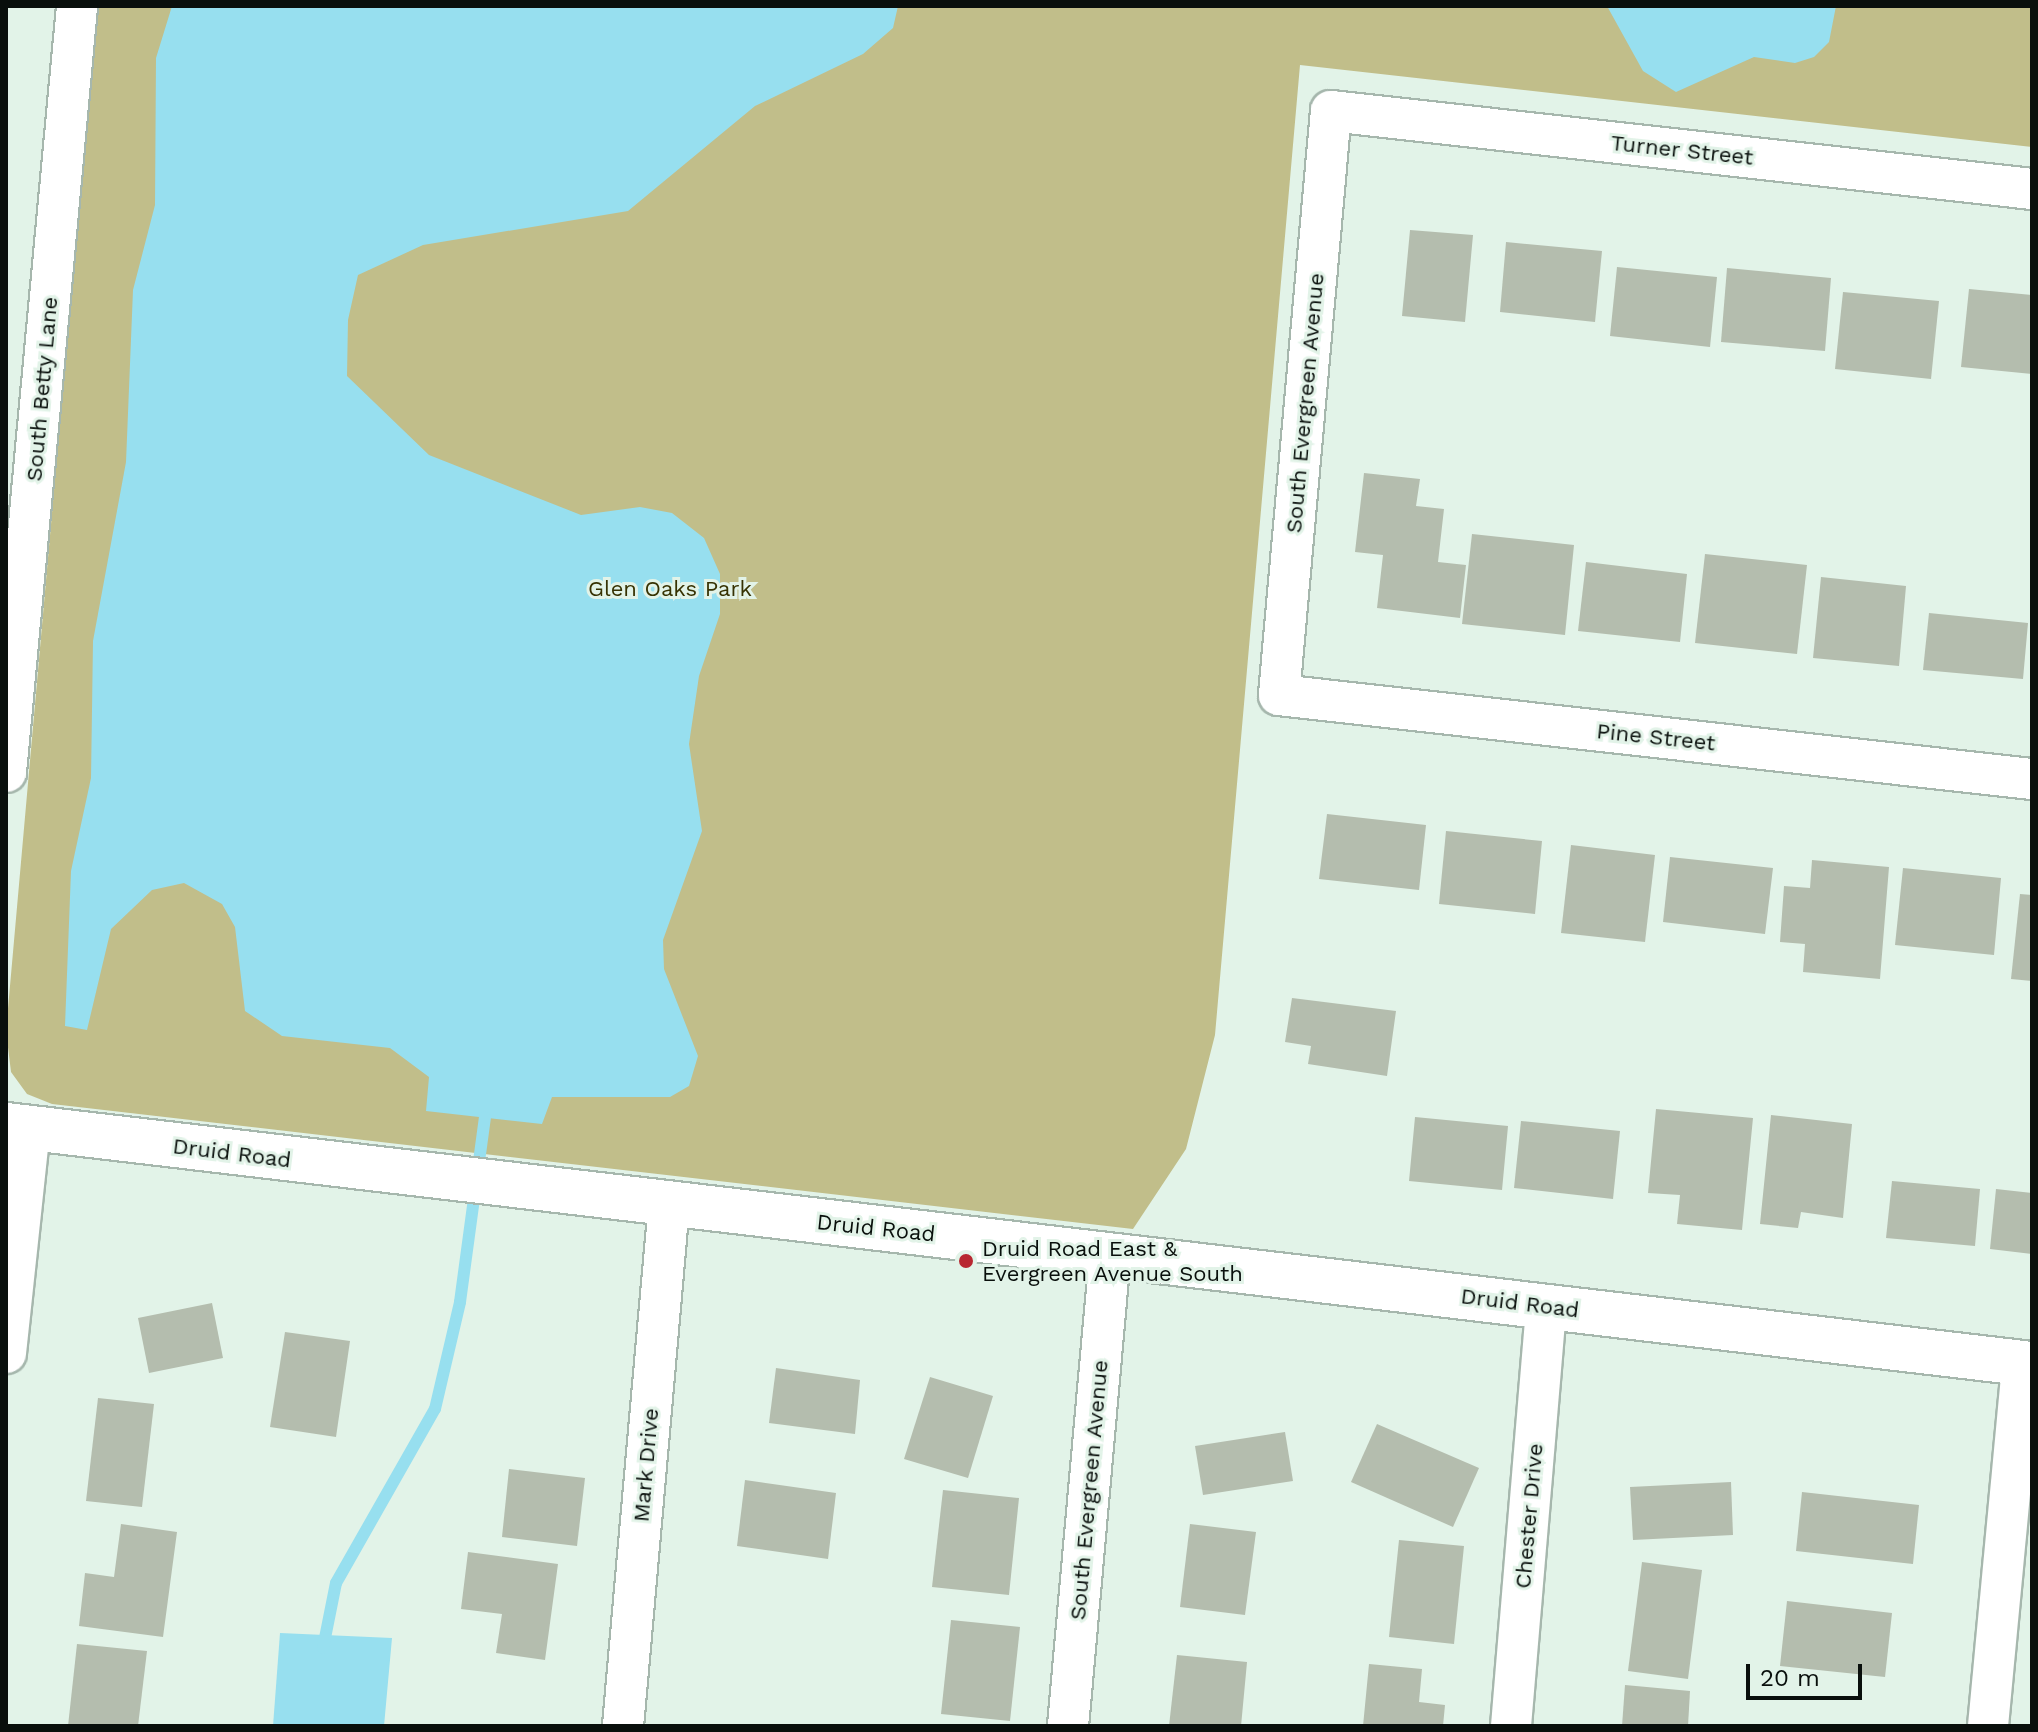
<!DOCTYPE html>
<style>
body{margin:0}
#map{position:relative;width:2038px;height:1732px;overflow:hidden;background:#e2f3e8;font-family:"Work Sans",sans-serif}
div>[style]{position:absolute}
.green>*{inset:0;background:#c1be8a}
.water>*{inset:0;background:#97dfef}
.stream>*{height:12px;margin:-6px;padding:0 6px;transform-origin:6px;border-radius:6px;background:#97dfef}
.building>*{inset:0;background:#b4bdae}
.roads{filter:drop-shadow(2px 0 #a6b7ad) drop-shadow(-2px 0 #a6b7ad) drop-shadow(0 2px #a6b7ad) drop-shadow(0 -2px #a6b7ad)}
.minor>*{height:40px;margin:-20px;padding:0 20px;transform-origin:20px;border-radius:20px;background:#fff}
.tertiary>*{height:44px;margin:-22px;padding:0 22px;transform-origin:22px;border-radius:22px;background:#fff}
.dots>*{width:22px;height:22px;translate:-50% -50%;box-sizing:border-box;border:4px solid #e2f3e8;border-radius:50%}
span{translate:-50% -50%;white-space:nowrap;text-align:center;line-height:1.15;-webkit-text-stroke:6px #e2f3e8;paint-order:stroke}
.street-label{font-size:22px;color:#090f0c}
.park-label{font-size:22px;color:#363203}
.poi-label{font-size:22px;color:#090f0c}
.left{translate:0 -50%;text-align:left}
.frame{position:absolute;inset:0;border:8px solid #090f0c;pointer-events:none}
.scale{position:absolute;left:1746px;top:1664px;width:116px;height:36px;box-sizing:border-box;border:4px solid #090f0c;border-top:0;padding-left:10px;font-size:24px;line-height:28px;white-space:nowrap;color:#090f0c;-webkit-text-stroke:6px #e2f3e8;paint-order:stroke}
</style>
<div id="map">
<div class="green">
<div style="clip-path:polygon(97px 6px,2032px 6px,2032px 147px,1300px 65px,1215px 1035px,1186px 1149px,1133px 1229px,52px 1104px,27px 1094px,11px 1072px,6px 1031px)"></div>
</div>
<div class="water">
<div style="clip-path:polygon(172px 6px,898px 6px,893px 28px,863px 54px,755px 106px,628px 211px,423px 245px,358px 275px,348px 320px,347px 376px,429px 455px,581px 515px,640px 507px,672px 513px,704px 538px,720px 574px,720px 614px,699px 676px,689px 744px,702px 831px,663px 940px,664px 969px,698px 1056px,689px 1086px,670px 1097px,552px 1097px,542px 1124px,426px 1111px,429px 1077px,390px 1048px,282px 1036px,245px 1011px,235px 927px,222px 904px,184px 883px,152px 890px,111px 929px,87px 1030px,65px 1026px,71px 871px,91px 778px,93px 641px,126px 462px,133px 290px,155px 205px,156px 58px)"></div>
<div style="clip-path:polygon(1607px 6px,1836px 6px,1829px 42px,1814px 57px,1795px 63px,1754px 57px,1676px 92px,1643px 71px)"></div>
<div style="clip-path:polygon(280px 1633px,392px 1638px,384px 1726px,273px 1726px)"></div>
</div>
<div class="stream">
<div style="left:323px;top:1648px;width:66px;rotate:-78.7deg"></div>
<div style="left:336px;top:1583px;width:200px;rotate:-60.4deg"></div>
<div style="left:435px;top:1409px;width:110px;rotate:-76.8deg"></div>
<div style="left:460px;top:1302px;width:186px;rotate:-82.3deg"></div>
</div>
<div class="building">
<div style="clip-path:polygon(1410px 230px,1473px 235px,1465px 322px,1402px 316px)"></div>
<div style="clip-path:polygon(1506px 242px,1602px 251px,1595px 322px,1500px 312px)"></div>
<div style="clip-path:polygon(1617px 267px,1717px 277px,1710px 347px,1610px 336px)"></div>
<div style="clip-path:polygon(1727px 268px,1831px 278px,1825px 351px,1721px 342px)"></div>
<div style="clip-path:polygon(1969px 289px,2032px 295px,2032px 374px,1961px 367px)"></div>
<div style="clip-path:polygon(1843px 292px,1939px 301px,1931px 379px,1835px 369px)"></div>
<div style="clip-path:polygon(1364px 473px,1420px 479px,1416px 506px,1444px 509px,1438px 562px,1466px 565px,1460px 618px,1377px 608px,1383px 555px,1355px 552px)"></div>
<div style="clip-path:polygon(1472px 534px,1574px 545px,1565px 635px,1462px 624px)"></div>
<div style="clip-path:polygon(1705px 554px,1807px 565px,1797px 654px,1695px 643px)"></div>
<div style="clip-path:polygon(1586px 562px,1687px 574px,1680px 642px,1578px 631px)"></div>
<div style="clip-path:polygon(1821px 577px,1906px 586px,1899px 666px,1813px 658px)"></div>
<div style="clip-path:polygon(1929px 613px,2028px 623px,2023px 679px,1923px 670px)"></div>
<div style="clip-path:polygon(1327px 814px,1426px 825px,1419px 890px,1319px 879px)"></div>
<div style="clip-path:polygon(1446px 831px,1542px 841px,1535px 914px,1439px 904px)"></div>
<div style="clip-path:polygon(1571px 845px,1655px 855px,1645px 942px,1561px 933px)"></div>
<div style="clip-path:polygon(1670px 857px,1773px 868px,1765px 934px,1663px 922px)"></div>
<div style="clip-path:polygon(1812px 860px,1889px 867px,1880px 979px,1803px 972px,1805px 944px,1780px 942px,1784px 886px,1810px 888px)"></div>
<div style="clip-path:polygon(1903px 868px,2001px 878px,1994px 955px,1895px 945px)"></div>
<div style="clip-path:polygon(2020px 894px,2032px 895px,2032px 981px,2011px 979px)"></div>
<div style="clip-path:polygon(1292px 998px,1396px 1011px,1387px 1076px,1308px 1064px,1311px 1046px,1285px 1042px)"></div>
<div style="clip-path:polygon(1656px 1109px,1753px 1118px,1742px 1230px,1677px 1224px,1680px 1195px,1648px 1193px)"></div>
<div style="clip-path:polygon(1771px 1115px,1852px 1124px,1843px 1218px,1801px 1212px,1798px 1228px,1760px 1224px)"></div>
<div style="clip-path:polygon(1415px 1117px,1508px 1126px,1502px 1190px,1409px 1181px)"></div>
<div style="clip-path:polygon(1521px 1121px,1620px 1131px,1613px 1199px,1514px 1188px)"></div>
<div style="clip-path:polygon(1892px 1181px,1980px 1189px,1975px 1246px,1886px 1238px)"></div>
<div style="clip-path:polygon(1996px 1189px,2032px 1193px,2032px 1254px,1990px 1249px)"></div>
<div style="clip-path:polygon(212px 1303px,223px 1358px,149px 1373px,138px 1318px)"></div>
<div style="clip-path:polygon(285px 1332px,350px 1341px,336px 1437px,270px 1427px)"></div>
<div style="clip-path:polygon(776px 1368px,860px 1380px,855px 1434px,769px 1423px)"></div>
<div style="clip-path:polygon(930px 1377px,993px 1396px,968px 1478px,904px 1459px)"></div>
<div style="clip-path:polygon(98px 1398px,154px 1404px,142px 1507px,86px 1501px)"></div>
<div style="clip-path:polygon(1377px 1424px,1479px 1468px,1453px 1527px,1351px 1482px)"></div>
<div style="clip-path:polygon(1285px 1432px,1293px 1481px,1203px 1495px,1195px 1446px)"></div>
<div style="clip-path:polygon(509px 1469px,585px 1478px,577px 1546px,502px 1537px)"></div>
<div style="clip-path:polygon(745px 1480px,836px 1493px,828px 1559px,737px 1546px)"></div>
<div style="clip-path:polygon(1731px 1482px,1733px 1535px,1633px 1540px,1630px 1487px)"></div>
<div style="clip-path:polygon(943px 1490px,1019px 1498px,1009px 1595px,932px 1587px)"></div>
<div style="clip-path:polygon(1802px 1492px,1919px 1505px,1913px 1564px,1796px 1551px)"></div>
<div style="clip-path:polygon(121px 1524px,177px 1532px,163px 1637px,79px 1626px,85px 1573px,114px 1577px)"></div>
<div style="clip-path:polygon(1190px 1524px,1256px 1532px,1245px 1615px,1180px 1607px)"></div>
<div style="clip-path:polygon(1399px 1540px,1464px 1546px,1454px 1644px,1389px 1637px)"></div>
<div style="clip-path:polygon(468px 1552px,558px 1564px,545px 1660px,496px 1653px,502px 1614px,461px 1609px)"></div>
<div style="clip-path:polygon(1642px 1562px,1702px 1570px,1688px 1679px,1628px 1671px)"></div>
<div style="clip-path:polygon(1787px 1601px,1892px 1613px,1885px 1677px,1780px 1666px)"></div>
<div style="clip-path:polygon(951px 1620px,1020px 1627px,1010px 1721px,941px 1714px)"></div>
<div style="clip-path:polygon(77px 1644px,147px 1651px,138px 1726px,68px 1726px)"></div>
<div style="clip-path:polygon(1177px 1655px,1247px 1662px,1241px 1726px,1169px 1726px)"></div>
<div style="clip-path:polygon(1369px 1664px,1422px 1669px,1419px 1702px,1445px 1705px,1443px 1726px,1363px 1726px)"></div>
<div style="clip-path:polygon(1625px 1685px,1690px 1691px,1688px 1726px,1622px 1726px)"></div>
</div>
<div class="roads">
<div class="minor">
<div style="left:2032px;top:189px;width:705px;rotate:-173.65deg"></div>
<div style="left:1331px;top:111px;width:586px;rotate:95.09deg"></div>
<div style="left:1279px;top:695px;width:758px;rotate:6.37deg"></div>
<div style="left:6px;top:772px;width:769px;rotate:-84.7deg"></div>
<div style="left:6px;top:1353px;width:226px;rotate:-83.9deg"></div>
<div style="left:623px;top:1726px;width:524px;rotate:-84.96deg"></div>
<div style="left:1068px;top:1726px;width:473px;rotate:-84.9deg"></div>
<div style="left:1511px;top:1726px;width:421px;rotate:-85.2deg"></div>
<div style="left:1988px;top:1726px;width:365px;rotate:-84.6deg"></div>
</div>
<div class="tertiary">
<div style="left:6px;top:1125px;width:2040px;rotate:6.73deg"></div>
</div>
</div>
<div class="dots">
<div style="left:966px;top:1261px;background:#b82731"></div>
</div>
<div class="street-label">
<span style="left:1682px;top:150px;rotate:6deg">Turner Street</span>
<span style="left:42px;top:389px;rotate:-85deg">South Betty Lane</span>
<span style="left:1305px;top:403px;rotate:-85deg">South Evergreen Avenue</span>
<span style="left:1656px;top:737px;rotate:6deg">Pine Street</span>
<span style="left:232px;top:1153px;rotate:7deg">Druid Road</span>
<span style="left:876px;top:1228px;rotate:6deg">Druid Road</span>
<span style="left:1520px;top:1303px;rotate:7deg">Druid Road</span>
<span style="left:646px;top:1465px;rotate:-85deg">Mark Drive</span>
<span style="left:1089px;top:1490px;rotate:-85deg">South Evergreen Avenue</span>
<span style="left:1529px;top:1516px;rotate:-85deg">Chester Drive</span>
</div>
<div class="park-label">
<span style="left:670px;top:589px">Glen Oaks Park</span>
</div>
<div class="poi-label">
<span class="left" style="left:982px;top:1261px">Druid Road East &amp;<br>Evergreen Avenue South</span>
</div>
<div class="frame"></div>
<div class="scale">20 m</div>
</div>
